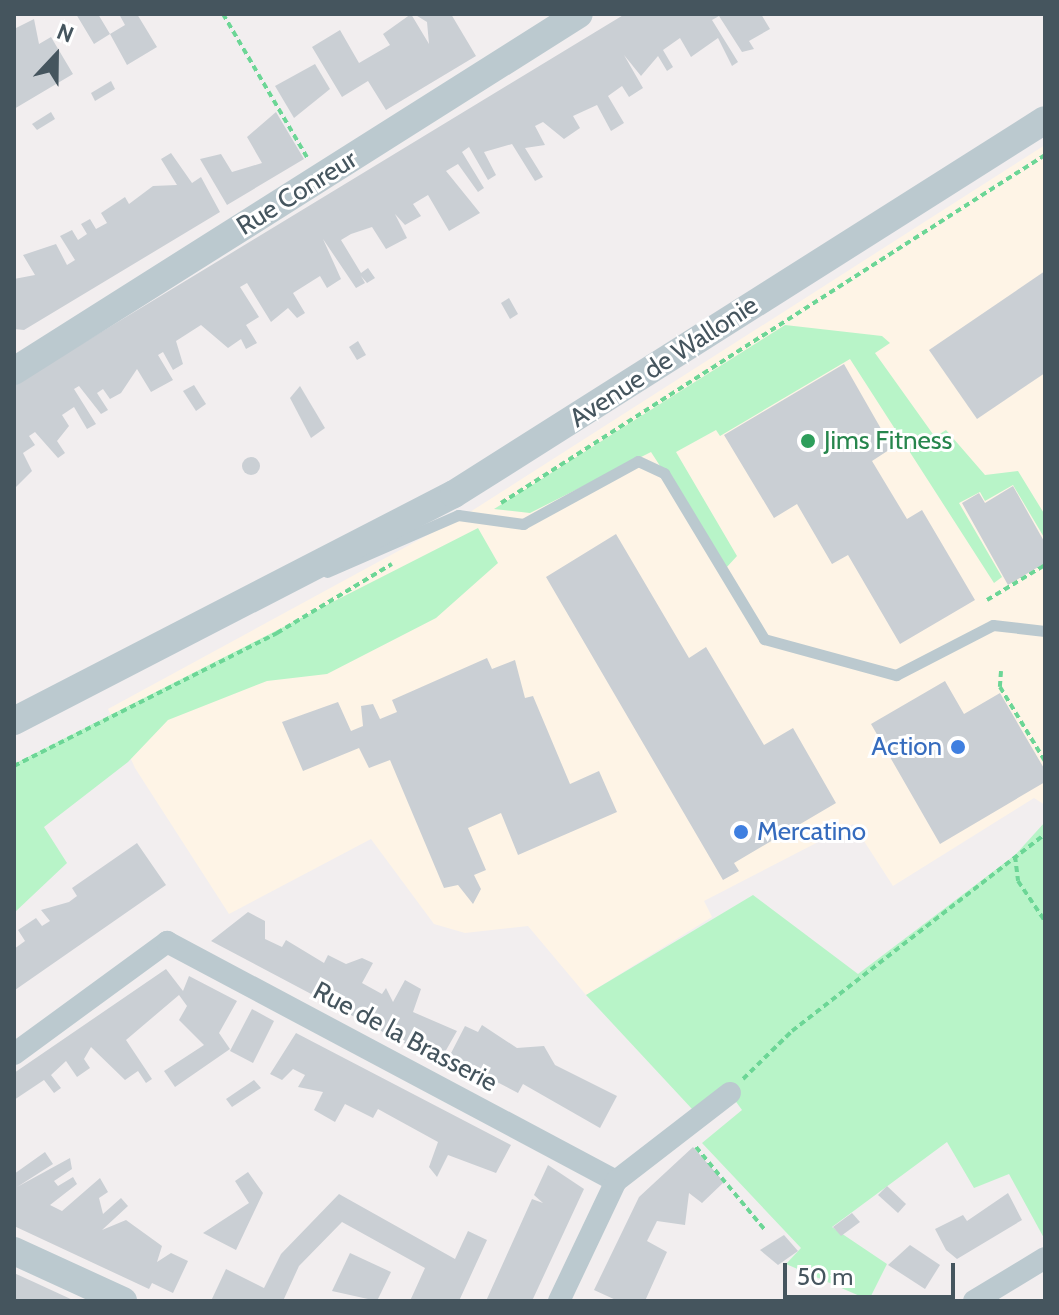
<!DOCTYPE html>
<style>
body{margin:0}
#map{position:relative;width:1059px;height:1315px;overflow:hidden;background:#f2eeef;font-family:Cabin,sans-serif}
div>[style]{position:absolute}
.commercial>*{inset:0;background:#fef4e6}
.green>*{inset:0;background:#b8f4c8}
.building>*{inset:0;background:#cacfd4}
.round{border-radius:50%}
.path>*{height:4px;margin-top:-2px;transform-origin:0;background:repeating-linear-gradient(90deg,#6cd696 0 6px,transparent 0 10px)}
.service>*{height:11px;margin:-5.5px;padding:0 5.5px;transform-origin:5.5px;border-radius:5.5px;background:#bbc9cf}
.minor>*{height:22px;margin:-11px;padding:0 11px;transform-origin:11px;border-radius:11px;background:#bbc9cf}
.tertiary>*{height:28px;margin:-14px;padding:0 14px;transform-origin:14px;border-radius:14px;background:#bbc9cf}
.dots>*{width:22px;height:22px;translate:-50% -50%;box-sizing:border-box;border:4px solid #fff;border-radius:50%}
span{translate:-50% -50%;white-space:nowrap;text-align:center;line-height:1.15;-webkit-text-stroke:6px #fff;paint-order:stroke}
.street-label{font-size:26px;color:#45555e}
.leisure-label{font-size:26px;color:#27864d}
.left{translate:0 -50%;text-align:left}
.shop-label{font-size:26px;color:#366cbe}
.right{translate:-100% -50%;text-align:right}
.frame{position:absolute;inset:0;border:16px solid #45555e;pointer-events:none}
.north{position:absolute;left:16px;top:16px;width:80px;height:80px;-webkit-text-stroke:6px #fff;paint-order:stroke;rotate:22deg;font-size:22px;font-weight:700;line-height:32px;text-align:center;color:#45555e}
.north::after{content:'';display:block;margin:auto;width:28px;height:36px;background:#45555e;clip-path:polygon(50% 0,100% 100%,50% 72%,0 100%)}
.scale{position:absolute;left:783px;top:1263px;width:172px;height:36px;box-sizing:border-box;border:4px solid #45555e;border-top:0;padding-left:10px;font-size:24px;line-height:28px;white-space:nowrap;color:#45555e;-webkit-text-stroke:6px #fff;paint-order:stroke}
</style>
<div id="map">
<div class="commercial">
<div style="clip-path:polygon(1045px 145px,1045px 805px,1034px 798px,893px 886px,853px 824px,704px 901px,712px 917px,586px 995px,528px 926px,465px 933px,434px 924px,371px 839px,229px 914px,135px 768px,108px 709px,470px 512px)"></div>
</div>
<div class="green">
<div style="clip-path:polygon(785px 325px,882px 336px,890px 343px,875px 353px,935px 437px,946px 430px,985px 475px,1018px 471px,1045px 515px,1045px 539px,1013px 485px,985px 501px,980px 492px,959px 503px,1002px 577px,994px 583px,850px 359px,720px 436px,716px 430px,676px 452px,737px 556px,726px 568px,651px 452px,530px 513px,494px 509px)"></div>
<div style="clip-path:polygon(478px 528px,498px 563px,436px 618px,327px 674px,267px 681px,168px 720px,128px 762px,44px 827px,67px 863px,14px 913px,14px 764px)"></div>
<div style="clip-path:polygon(1045px 822px,1045px 1240px,1009px 1174px,974px 1188px,947px 1142px,832px 1227px,887px 1264px,869px 1300px,786px 1264px,801px 1248px,702px 1143px,742px 1110px,734px 1099px,706px 1124px,586px 995px,753px 895px,858px 974px,1015px 855px)"></div>
</div>
<div class="building">
<div style="clip-path:polygon(76px 14px,98px 14px,110px 34px,125px 25px,119px 14px,137px 14px,157px 47px,127px 65px,110px 34px,94px 44px)"></div>
<div style="clip-path:polygon(411px 14px,429px 44px,427px 22px,414px 14px,451px 14px,476px 56px,386px 110px,368px 81px,342px 97px,312px 47px,340px 30px,359px 63px,390px 45px,383px 34px)"></div>
<div style="clip-path:polygon(625px 14px,761px 14px,770px 29px,749px 41px,754px 49px,742px 52px,719px 16px,712px 20px,738px 62px,732px 66px,718px 38px,691px 57px,680px 38px,663px 50px,673px 67px,667px 71px,658px 56px,641px 76px,624px 55px,643px 88px,629px 97px,622px 86px,608px 96px,624px 123px,611px 131px,597px 105px,573px 116px,580px 128px,564px 139px,543px 122px,535px 126px,545px 145px,525px 148px,543px 177px,535px 181px,512px 144px,484px 152px,496px 175px,488px 180px,469px 147px,462px 152px,484px 188px,478px 192px,458px 164px,446px 171px,480px 213px,449px 231px,428px 195px,413px 204px,421px 216px,405px 225px,395px 214px,407px 238px,386px 249px,372px 227px,351px 234px,341px 240px,361px 273px,368px 268px,375px 278px,367px 283px,361px 276px,365px 283px,356px 288px,323px 239px,341px 279px,327px 288px,320px 276px,293px 293px,305px 313px,297px 318px,288px 308px,271px 322px,247px 283px,240px 287px,259px 317px,246px 325px,257px 343px,246px 349px,241px 339px,228px 348px,201px 325px,176px 341px,183px 364px,173px 370px,163px 352px,158px 355px,173px 380px,151px 392px,137px 369px,121px 393px,110px 399px,103px 389px,97px 393px,108px 410px,101px 414px,79px 386px,74px 389px,96px 424px,87px 429px,74px 407px,62px 415px,69px 426px,57px 441px,65px 453px,58px 458px,35px 432px,29px 436px,35px 445px,23px 453px,32px 471px,14px 489px,14px 385px)"></div>
<div style="clip-path:polygon(34px 19px,39px 44px,51px 37px,73px 74px,14px 109px,14px 29px)"></div>
<div style="clip-path:polygon(315px 64px,330px 89px,294px 118px,275px 86px)"></div>
<div style="clip-path:polygon(111px 81px,115px 89px,95px 101px,91px 93px)"></div>
<div style="clip-path:polygon(51px 112px,55px 119px,37px 130px,32px 124px)"></div>
<div style="clip-path:polygon(276px 112px,304px 159px,227px 205px,200px 159px,221px 154px,232px 172px,262px 163px,247px 137px)"></div>
<div style="clip-path:polygon(171px 153px,192px 183px,201px 177px,220px 212px,24px 330px,14px 329px,14px 279px,35px 275px,23px 255px,56px 244px,67px 265px,75px 260px,60px 236px,72px 230px,78px 240px,87px 234px,81px 224px,90px 219px,96px 229px,107px 223px,101px 213px,125px 197px,129px 204px,153px 186px,177px 185px,161px 159px)"></div>
<div style="clip-path:polygon(1045px 271px,1045px 373px,977px 419px,929px 350px)"></div>
<div style="clip-path:polygon(509px 298px,518px 314px,510px 319px,501px 303px)"></div>
<div style="clip-path:polygon(358px 341px,366px 355px,357px 360px,349px 347px)"></div>
<div style="clip-path:polygon(844px 364px,892px 448px,872px 461px,907px 519px,922px 510px,975px 600px,900px 644px,848px 555px,832px 564px,797px 504px,774px 518px,724px 435px)"></div>
<div style="clip-path:polygon(194px 385px,206px 404px,196px 411px,183px 391px)"></div>
<div style="clip-path:polygon(300px 386px,325px 428px,311px 438px,290px 398px)"></div>
<div class="round" style="left:242px;top:457px;width:18px;height:18px"></div>
<div style="clip-path:polygon(1013px 486px,1045px 543px,1045px 563px,1008px 585px,962px 503px,979px 493px,985px 503px)"></div>
<div style="clip-path:polygon(616px 534px,689px 658px,706px 647px,764px 745px,793px 728px,836px 803px,734px 863px,739px 871px,723px 880px,546px 577px)"></div>
<div style="clip-path:polygon(487px 658px,492px 669px,515px 660px,525px 698px,533px 696px,570px 784px,599px 771px,617px 812px,518px 855px,501px 813px,468px 828px,486px 870px,474px 875px,481px 889px,473px 904px,458px 885px,444px 888px,390px 760px,369px 768px,359px 748px,303px 771px,282px 722px,338px 702px,351px 731px,363px 726px,361px 706px,373px 704px,380px 719px,397px 712px,392px 700px)"></div>
<div style="clip-path:polygon(945px 681px,964px 714px,1000px 693px,1045px 770px,1045px 782px,940px 844px,871px 724px)"></div>
<div style="clip-path:polygon(137px 843px,166px 885px,15px 990px,14px 949px,25px 941px,18px 930px,36px 918px,42px 926px,50px 921px,41px 910px,69px 902px,77px 896px,72px 888px)"></div>
<div style="clip-path:polygon(248px 912px,265px 921px,265px 939px,282px 947px,286px 940px,324px 963px,328px 955px,346px 964px,362px 958px,373px 963px,362px 983px,382px 994px,386px 988px,393px 1002px,405px 980px,421px 989px,413px 1012px,457px 1031px,445px 1052px,422px 1040px,417px 1050px,211px 941px)"></div>
<div style="clip-path:polygon(166px 969px,183px 991px,189px 976px,237px 1001px,219px 1033px,230px 1049px,175px 1087px,164px 1071px,204px 1045px,179px 1020px,187px 1006px,179px 995px,126px 1040px,152px 1079px,146px 1083px,138px 1071px,125px 1080px,91px 1047px,84px 1059px,90px 1068px,77px 1077px,66px 1061px,51px 1075px,61px 1088px,54px 1093px,44px 1080px,14px 1100px,14px 1073px)"></div>
<div style="clip-path:polygon(252px 1009px,274px 1021px,253px 1063px,230px 1051px)"></div>
<div style="clip-path:polygon(482px 1025px,517px 1048px,544px 1046px,555px 1065px,617px 1096px,600px 1128px,523px 1084px,518px 1093px,449px 1057px,465px 1026px,478px 1032px)"></div>
<div style="clip-path:polygon(296px 1033px,511px 1145px,496px 1173px,448px 1155px,437px 1177px,429px 1167px,438px 1142px,387px 1114px,378px 1109px,373px 1118px,345px 1104px,335px 1122px,314px 1110px,323px 1092px,298px 1087px,305px 1075px,293px 1069px,282px 1080px,270px 1074px)"></div>
<div style="clip-path:polygon(254px 1080px,261px 1088px,232px 1107px,226px 1099px)"></div>
<div style="clip-path:polygon(693px 1147px,724px 1182px,702px 1203px,689px 1193px,685px 1225px,657px 1221px,647px 1241px,667px 1252px,645px 1301px,618px 1301px,594px 1290px,639px 1197px)"></div>
<div style="clip-path:polygon(45px 1152px,53px 1164px,17px 1187px,70px 1158px,72px 1169px,54px 1181px,58px 1186px,73px 1177px,77px 1184px,50px 1205px,62px 1211px,100px 1178px,108px 1192px,99px 1198px,103px 1214px,121px 1198px,128px 1206px,102px 1230px,126px 1220px,162px 1246px,157px 1262px,171px 1253px,188px 1261px,173px 1293px,152px 1283px,149px 1289px,14px 1226px,14px 1174px)"></div>
<div style="clip-path:polygon(548px 1165px,584px 1189px,532px 1301px,486px 1301px,532px 1199px,543px 1203px,534px 1195px)"></div>
<div style="clip-path:polygon(248px 1172px,263px 1193px,236px 1250px,203px 1233px,249px 1203px,235px 1181px)"></div>
<div style="clip-path:polygon(887px 1186px,906px 1204px,898px 1213px,878px 1195px)"></div>
<div style="clip-path:polygon(1008px 1193px,1022px 1220px,957px 1259px,946px 1250px,935px 1229px,963px 1215px,967px 1221px)"></div>
<div style="clip-path:polygon(339px 1194px,455px 1259px,468px 1231px,487px 1240px,459px 1301px,410px 1301px,425px 1268px,342px 1222px,299px 1266px,283px 1301px,211px 1301px,226px 1269px,264px 1288px,281px 1254px)"></div>
<div style="clip-path:polygon(852px 1213px,860px 1222px,841px 1236px,833px 1227px)"></div>
<div style="clip-path:polygon(784px 1235px,798px 1251px,778px 1265px,760px 1250px)"></div>
<div style="clip-path:polygon(910px 1245px,940px 1265px,925px 1289px,888px 1265px)"></div>
<div style="clip-path:polygon(350px 1253px,391px 1272px,377px 1301px,332px 1291px)"></div>
<div style="clip-path:polygon(14px 1273px,36px 1283px,75px 1301px,14px 1301px)"></div>
</div>
<div class="path">
<div style="left:223px;top:14px;width:166px;rotate:59.6deg"></div>
<div style="left:501px;top:503px;width:646px;rotate:-32.61deg"></div>
<div style="left:987px;top:600px;width:68px;rotate:-31.1deg"></div>
<div style="left:1001px;top:671px;width:16px;rotate:94deg"></div>
<div style="left:1000px;top:687px;width:87px;rotate:58.7deg"></div>
<div style="left:14px;top:766px;width:295px;rotate:-26.8deg"></div>
<div style="left:277px;top:633px;width:134px;rotate:-31deg"></div>
<div style="left:1015px;top:856px;width:25px;rotate:83deg"></div>
<div style="left:1018px;top:881px;width:48px;rotate:56deg"></div>
<div style="left:743px;top:1079px;width:69px;rotate:-44.4deg"></div>
<div style="left:792px;top:1031px;width:321px;rotate:-37.9deg"></div>
<div style="left:696px;top:1147px;width:107px;rotate:50.3deg"></div>
</div>
<div class="service">
<div style="left:327px;top:572px;width:143px;rotate:-23.5deg"></div>
<div style="left:458px;top:515px;width:66px;rotate:7.9deg"></div>
<div style="left:523px;top:524px;width:131px;rotate:-28.7deg"></div>
<div style="left:638px;top:461px;width:29px;rotate:25deg"></div>
<div style="left:664px;top:473px;width:194px;rotate:58.9deg"></div>
<div style="left:764px;top:639px;width:137px;rotate:15.3deg"></div>
<div style="left:896px;top:675px;width:109px;rotate:-27.3deg"></div>
<div style="left:993px;top:625px;width:52px;rotate:6.6deg"></div>
</div>
<div class="minor">
<div style="left:14px;top:1054px;width:190px;rotate:-36.2deg"></div>
<div style="left:167px;top:942px;width:509px;rotate:28.03deg"></div>
<div style="left:559px;top:1301px;width:133px;rotate:-64.6deg"></div>
<div style="left:616px;top:1181px;width:144px;rotate:-37.7deg"></div>
<div style="left:974px;top:1301px;width:83px;rotate:-31.2deg"></div>
</div>
<div class="tertiary">
<div style="left:14px;top:371px;width:668px;rotate:-32.29deg"></div>
<div style="left:14px;top:721px;width:495px;rotate:-27.3deg"></div>
<div style="left:454px;top:494px;width:699px;rotate:-32.33deg"></div>
<div style="left:14px;top:1251px;width:120px;rotate:24.6deg"></div>
</div>
<div class="dots">
<div style="left:808px;top:441px;background:#2e9e5b"></div>
<div style="left:958px;top:747px;background:#3f7fe0"></div>
<div style="left:741px;top:832px;background:#3f7fe0"></div>
</div>
<div class="street-label">
<span style="left:297px;top:193px;rotate:-32deg">Rue Conreur</span>
<span style="left:664px;top:362px;rotate:-33deg">Avenue de Wallonie</span>
<span style="left:405px;top:1037px;rotate:28deg">Rue de la Brasserie</span>
</div>
<div class="leisure-label">
<span class="left" style="left:824px;top:441px">Jims Fitness</span>
</div>
<div class="shop-label">
<span class="right" style="left:942px;top:747px">Action</span>
<span class="left" style="left:757px;top:832px">Mercatino</span>
</div>
<div class="frame"></div>
<div class="north">N</div>
<div class="scale">50 m</div>
</div>
